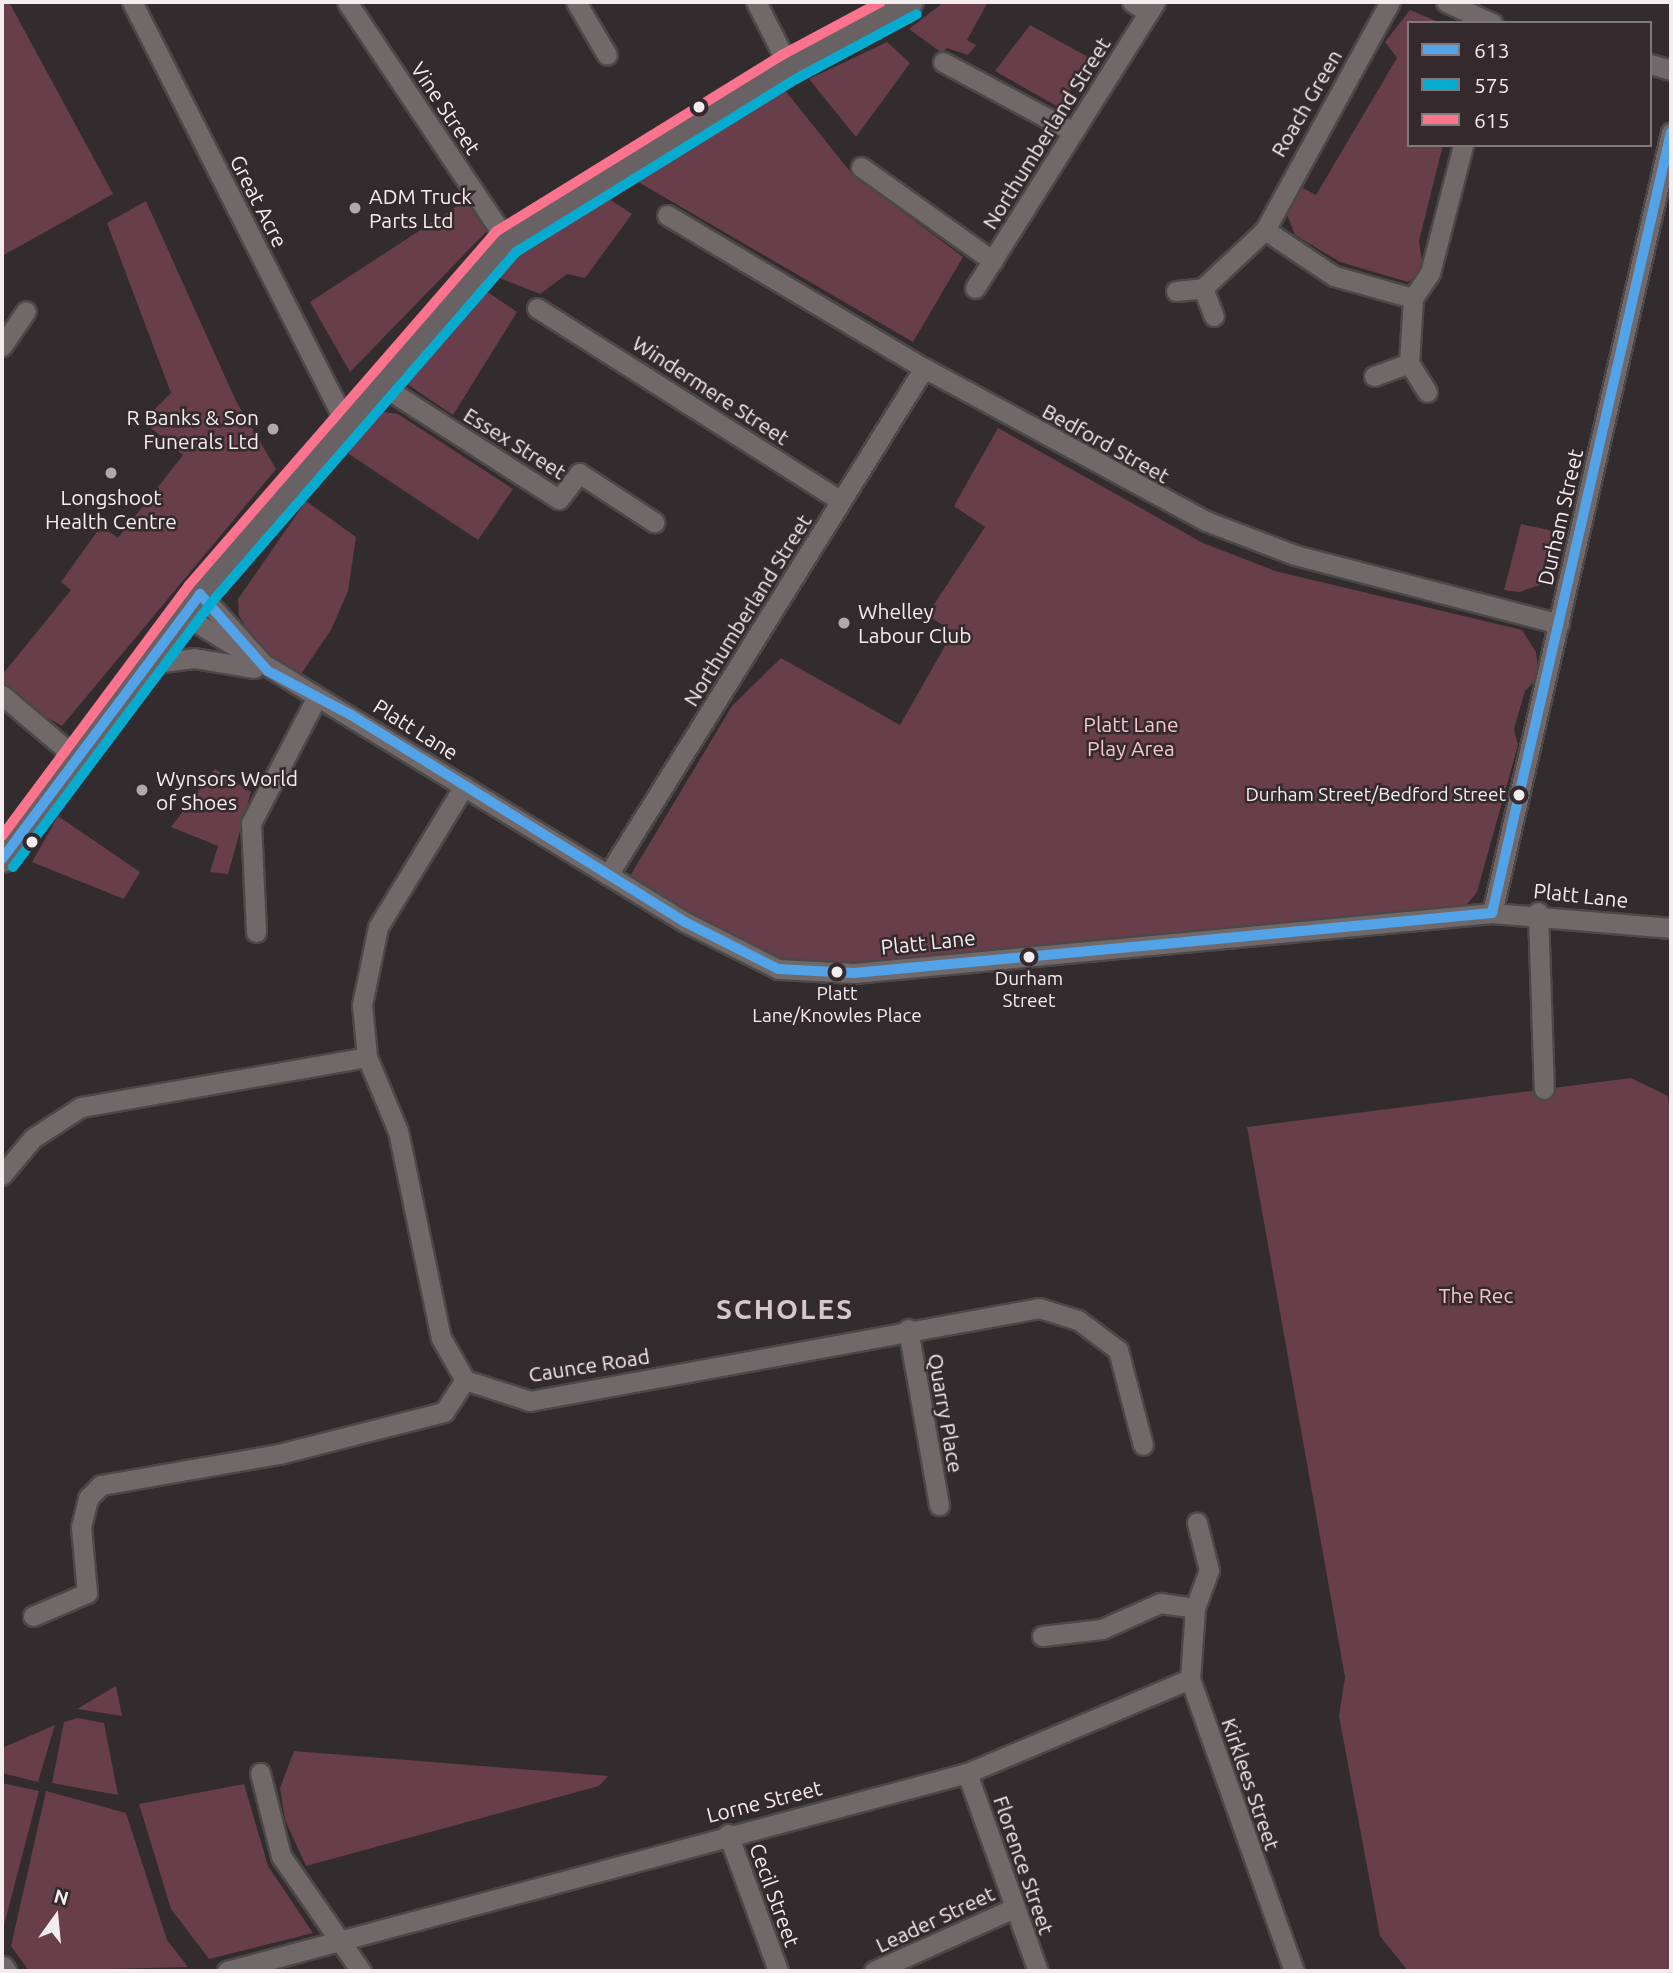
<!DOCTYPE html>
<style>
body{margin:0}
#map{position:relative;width:1673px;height:1973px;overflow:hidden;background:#322c2e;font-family:Ubuntu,sans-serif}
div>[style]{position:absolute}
.green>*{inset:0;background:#683e4a}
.roads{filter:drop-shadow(2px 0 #4c4849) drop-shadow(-2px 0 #4c4849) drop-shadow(0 2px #4c4849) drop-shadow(0 -2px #4c4849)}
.minor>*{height:19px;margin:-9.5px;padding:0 9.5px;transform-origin:9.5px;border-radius:9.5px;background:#71686a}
.tertiary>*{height:23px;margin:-11.5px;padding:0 11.5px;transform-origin:11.5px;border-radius:11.5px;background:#71686a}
.secondary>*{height:26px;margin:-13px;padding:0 13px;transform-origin:13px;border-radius:13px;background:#696264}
.bus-1>*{height:10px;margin:-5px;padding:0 5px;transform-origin:5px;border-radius:5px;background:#53a3e8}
.bus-2>*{height:10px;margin:-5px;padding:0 5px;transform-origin:5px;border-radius:5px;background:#06acd0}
.bus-3>*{height:10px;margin:-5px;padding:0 5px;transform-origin:5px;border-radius:5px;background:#fc738d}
.dots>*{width:19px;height:19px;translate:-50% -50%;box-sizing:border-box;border:4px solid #342a2d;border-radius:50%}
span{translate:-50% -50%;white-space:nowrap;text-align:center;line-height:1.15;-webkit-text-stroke:5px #342a2d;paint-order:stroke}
.bus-label{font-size:19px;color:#f4edef}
.right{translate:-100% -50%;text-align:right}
.street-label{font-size:21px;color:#f4edef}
.poi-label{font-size:21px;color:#f4edef}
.left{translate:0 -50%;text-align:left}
.park-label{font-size:21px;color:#f7c4d1}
.district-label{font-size:28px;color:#d5c8cb;font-weight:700;letter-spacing:2px}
.frame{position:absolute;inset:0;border:4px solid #f4edef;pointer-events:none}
.legend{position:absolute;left:1407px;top:21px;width:245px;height:126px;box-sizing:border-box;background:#342a2d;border:2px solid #81787b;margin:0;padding:9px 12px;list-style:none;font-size:21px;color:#f4edef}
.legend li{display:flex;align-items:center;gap:14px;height:35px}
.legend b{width:35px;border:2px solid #81787b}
.north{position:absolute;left:21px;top:1882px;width:70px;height:70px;-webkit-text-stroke:5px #342a2d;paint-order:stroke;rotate:15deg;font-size:19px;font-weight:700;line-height:28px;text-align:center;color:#f4edef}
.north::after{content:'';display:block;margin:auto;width:24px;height:32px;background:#f4edef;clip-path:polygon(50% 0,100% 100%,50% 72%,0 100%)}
</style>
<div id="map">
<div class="green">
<div style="clip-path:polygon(2px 2px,9px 2px,113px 194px,2px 256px)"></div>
<div style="clip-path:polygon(944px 2px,988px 2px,967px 40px,976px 45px,968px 55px,947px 48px,942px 53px,909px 29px)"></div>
<div style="clip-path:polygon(1410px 10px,1441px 23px,1409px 23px,1409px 145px,1443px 145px,1419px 241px,1423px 269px,1408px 282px,1340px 262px,1295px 235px,1285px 209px,1297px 185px,1316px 195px,1397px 58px,1385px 42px)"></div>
<div style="clip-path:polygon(1030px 25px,1088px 57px,1060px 108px,995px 71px)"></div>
<div style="clip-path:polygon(887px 42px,910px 63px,856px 137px,809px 79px)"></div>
<div style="clip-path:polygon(780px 84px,852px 174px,963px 257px,913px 342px,628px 176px)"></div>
<div style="clip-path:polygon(603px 195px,632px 214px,585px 278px,567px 274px,540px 294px,497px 277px,502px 264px)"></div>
<div style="clip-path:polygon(146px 201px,236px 401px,276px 469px,62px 726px,2px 692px,2px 675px,71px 590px,61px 582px,101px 526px,118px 538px,183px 455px,143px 421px,171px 393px,107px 223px)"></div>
<div style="clip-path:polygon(465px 201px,488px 230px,350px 372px,310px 302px)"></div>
<div style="clip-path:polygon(480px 287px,517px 312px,453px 415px,404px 382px)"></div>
<div style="clip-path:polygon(378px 411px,398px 414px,513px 489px,478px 540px,346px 452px)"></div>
<div style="clip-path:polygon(998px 428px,1203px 543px,1275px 571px,1522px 630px,1536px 652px,1539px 677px,1525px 691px,1514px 729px,1518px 745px,1477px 892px,1464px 908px,852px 966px,749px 954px,630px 876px,732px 706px,781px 658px,900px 725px,953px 632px,927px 615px,985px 527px,954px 506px)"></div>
<div style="clip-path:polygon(306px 501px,356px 537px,348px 591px,331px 630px,299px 677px,257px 644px,239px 616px,238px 599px)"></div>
<div style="clip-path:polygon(1521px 524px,1553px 531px,1540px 585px,1519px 592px,1504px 590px)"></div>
<div style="clip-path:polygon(215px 769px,251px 792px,228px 874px,210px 872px,218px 846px,171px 827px)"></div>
<div style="clip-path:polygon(58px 816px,140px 872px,124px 899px,32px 862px)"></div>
<div style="clip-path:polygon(1631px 1078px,1668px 1096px,1671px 1127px,1671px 1971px,1408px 1971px,1380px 1936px,1339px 1716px,1345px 1677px,1247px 1127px)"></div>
<div style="clip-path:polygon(116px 1686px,122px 1716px,77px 1709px)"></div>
<div style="clip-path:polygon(78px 1718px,104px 1723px,118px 1795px,52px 1783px,64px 1722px)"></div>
<div style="clip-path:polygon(55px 1725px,38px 1782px,2px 1773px,2px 1748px)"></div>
<div style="clip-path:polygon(294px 1751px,608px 1776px,599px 1786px,306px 1866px,285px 1820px,280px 1788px)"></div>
<div style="clip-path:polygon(2px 1783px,39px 1791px,3px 1929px,2px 1925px)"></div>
<div style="clip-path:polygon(244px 1784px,268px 1866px,313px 1933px,209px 1959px,171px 1909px,139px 1804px)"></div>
<div style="clip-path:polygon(46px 1791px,126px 1813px,167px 1940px,188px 1967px,29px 1971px,11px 1946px)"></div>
</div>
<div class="roads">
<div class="minor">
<div style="left:132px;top:2px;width:470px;rotate:63.1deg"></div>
<div style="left:347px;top:2px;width:288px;rotate:56.2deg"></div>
<div style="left:576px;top:2px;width:61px;rotate:59.7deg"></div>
<div style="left:756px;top:2px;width:73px;rotate:63.1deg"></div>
<div style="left:1132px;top:2px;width:19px;rotate:32deg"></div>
<div style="left:1446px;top:2px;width:51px;rotate:24.5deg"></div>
<div style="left:943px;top:62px;width:148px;rotate:28.3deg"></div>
<div style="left:1650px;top:64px;width:22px;rotate:16deg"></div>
<div style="left:861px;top:167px;width:162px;rotate:35.5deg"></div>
<div style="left:667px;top:215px;width:299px;rotate:30.8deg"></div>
<div style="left:924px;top:368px;width:321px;rotate:28.5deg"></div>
<div style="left:1206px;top:521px;width:95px;rotate:20.9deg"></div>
<div style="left:1295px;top:555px;width:273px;rotate:14.6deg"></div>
<div style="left:1265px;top:230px;width:83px;rotate:33.7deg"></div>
<div style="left:1334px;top:276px;width:82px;rotate:15.6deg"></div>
<div style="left:975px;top:288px;width:338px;rotate:-57.8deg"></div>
<div style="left:1203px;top:288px;width:30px;rotate:69deg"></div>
<div style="left:1176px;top:291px;width:27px;rotate:-6deg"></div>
<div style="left:1203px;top:288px;width:85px;rotate:-43.1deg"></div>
<div style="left:1265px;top:230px;width:260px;rotate:-61.3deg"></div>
<div style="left:537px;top:308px;width:360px;rotate:32.4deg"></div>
<div style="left:2px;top:346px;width:42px;rotate:-55.6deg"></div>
<div style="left:1409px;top:363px;width:34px;rotate:58deg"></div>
<div style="left:1374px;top:376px;width:37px;rotate:-20deg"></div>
<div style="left:1409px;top:363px;width:65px;rotate:-86.5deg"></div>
<div style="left:1413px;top:298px;width:30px;rotate:-56deg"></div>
<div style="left:1430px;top:273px;width:132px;rotate:-75.5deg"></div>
<div style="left:378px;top:383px;width:215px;rotate:32.7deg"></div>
<div style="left:559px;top:499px;width:33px;rotate:-52deg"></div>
<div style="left:579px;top:473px;width:90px;rotate:33.2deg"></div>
<div style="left:200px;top:594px;width:89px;rotate:47.7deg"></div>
<div style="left:184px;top:615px;width:588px;rotate:31.5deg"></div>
<div style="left:685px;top:922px;width:104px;rotate:26.8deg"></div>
<div style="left:778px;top:969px;width:76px;rotate:3deg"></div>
<div style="left:854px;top:973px;width:641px;rotate:-5.37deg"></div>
<div style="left:1492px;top:913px;width:180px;rotate:4.8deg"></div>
<div style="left:146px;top:664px;width:48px;rotate:-7.1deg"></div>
<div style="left:194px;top:658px;width:61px;rotate:9.5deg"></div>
<div style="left:2px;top:695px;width:94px;rotate:40.3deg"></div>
<div style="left:464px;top:786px;width:165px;rotate:121.4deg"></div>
<div style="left:378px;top:927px;width:80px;rotate:101.6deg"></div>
<div style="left:362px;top:1005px;width:52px;rotate:84.5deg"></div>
<div style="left:367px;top:1057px;width:80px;rotate:67.3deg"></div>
<div style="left:398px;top:1131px;width:211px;rotate:78.3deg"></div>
<div style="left:441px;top:1338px;width:48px;rotate:60.3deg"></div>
<div style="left:465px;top:1380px;width:68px;rotate:17.9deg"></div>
<div style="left:530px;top:1401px;width:517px;rotate:-10.35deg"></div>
<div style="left:1039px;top:1308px;width:41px;rotate:17.1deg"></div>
<div style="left:1078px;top:1320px;width:50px;rotate:36.9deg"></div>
<div style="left:1118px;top:1350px;width:98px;rotate:75.3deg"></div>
<div style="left:608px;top:875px;width:597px;rotate:-58.07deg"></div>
<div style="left:1538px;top:912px;width:177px;rotate:88.1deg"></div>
<div style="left:1492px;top:913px;width:801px;rotate:-77.09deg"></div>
<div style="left:256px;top:932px;width:109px;rotate:-92.6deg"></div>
<div style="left:251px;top:823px;width:142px;rotate:-62.4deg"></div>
<div style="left:2px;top:1175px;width:48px;rotate:-50deg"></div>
<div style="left:33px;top:1138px;width:57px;rotate:-32.9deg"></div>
<div style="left:81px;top:1107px;width:290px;rotate:-9.9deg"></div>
<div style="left:908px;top:1329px;width:179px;rotate:80deg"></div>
<div style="left:1195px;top:1608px;width:40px;rotate:-69.8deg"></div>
<div style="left:1209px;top:1570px;width:49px;rotate:-104.3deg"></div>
<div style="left:33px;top:1616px;width:59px;rotate:-23.1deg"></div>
<div style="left:87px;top:1593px;width:66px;rotate:-95.2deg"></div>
<div style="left:81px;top:1527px;width:30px;rotate:-76deg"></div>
<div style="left:88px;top:1498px;width:18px;rotate:-45deg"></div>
<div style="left:101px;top:1485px;width:181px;rotate:-9.9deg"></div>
<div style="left:279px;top:1454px;width:170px;rotate:-14.3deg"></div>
<div style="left:444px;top:1412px;width:38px;rotate:-57deg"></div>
<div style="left:1042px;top:1636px;width:60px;rotate:-6.7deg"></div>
<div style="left:1102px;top:1629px;width:64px;rotate:-24.1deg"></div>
<div style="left:1160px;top:1603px;width:35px;rotate:8deg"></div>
<div style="left:1195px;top:1608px;width:71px;rotate:94deg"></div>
<div style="left:1190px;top:1679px;width:310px;rotate:70.4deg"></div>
<div style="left:260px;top:1773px;width:86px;rotate:75.8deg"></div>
<div style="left:281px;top:1856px;width:140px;rotate:55.2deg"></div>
<div style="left:967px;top:1773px;width:210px;rotate:70.3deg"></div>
<div style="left:728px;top:1834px;width:146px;rotate:69.9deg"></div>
<div style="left:227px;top:1971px;width:766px;rotate:-14.98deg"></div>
<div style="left:967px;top:1773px;width:242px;rotate:-22.9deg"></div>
<div style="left:874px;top:1971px;width:154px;rotate:-24.2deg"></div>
</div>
<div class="tertiary">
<div style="left:2px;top:1968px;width:4px;rotate:56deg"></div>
</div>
<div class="secondary">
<div style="left:2px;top:859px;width:331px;rotate:-53.2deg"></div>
<div style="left:200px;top:594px;width:468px;rotate:-49deg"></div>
<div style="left:507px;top:241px;width:331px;rotate:-31.7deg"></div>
<div style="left:789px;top:67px;width:137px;rotate:-28.2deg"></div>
</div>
</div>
<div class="bus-1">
<div style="left:2px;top:859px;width:331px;rotate:-53.2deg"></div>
<div style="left:200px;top:594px;width:103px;rotate:48.6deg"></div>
<div style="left:268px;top:671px;width:94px;rotate:27.9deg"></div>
<div style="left:351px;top:715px;width:393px;rotate:31.8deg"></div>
<div style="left:685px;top:922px;width:104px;rotate:26.8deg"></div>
<div style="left:778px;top:969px;width:76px;rotate:3deg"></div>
<div style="left:854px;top:973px;width:641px;rotate:-5.37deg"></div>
<div style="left:1492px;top:913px;width:801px;rotate:-77.09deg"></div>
</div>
<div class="bus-2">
<div style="left:13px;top:867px;width:330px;rotate:-53.1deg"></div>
<div style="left:211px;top:603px;width:465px;rotate:-49deg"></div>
<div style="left:516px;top:252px;width:329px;rotate:-31.7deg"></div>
<div style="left:796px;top:79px;width:137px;rotate:-28.2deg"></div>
</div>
<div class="bus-3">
<div style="left:2px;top:836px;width:313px;rotate:-53.3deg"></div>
<div style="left:189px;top:585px;width:469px;rotate:-49deg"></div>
<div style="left:497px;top:231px;width:335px;rotate:-31.7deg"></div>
<div style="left:782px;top:55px;width:112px;rotate:-28.2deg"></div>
</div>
<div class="dots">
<div style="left:699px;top:107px;background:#f4edef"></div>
<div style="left:355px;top:208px;background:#b0a9ab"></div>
<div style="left:273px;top:429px;background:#b0a9ab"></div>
<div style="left:111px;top:473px;background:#b0a9ab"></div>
<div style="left:844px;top:623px;background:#b0a9ab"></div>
<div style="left:142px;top:790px;background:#b0a9ab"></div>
<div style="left:1519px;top:795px;background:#f4edef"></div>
<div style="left:32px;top:842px;background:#f4edef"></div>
<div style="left:1029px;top:957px;background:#f4edef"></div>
<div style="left:837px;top:972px;background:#f4edef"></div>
</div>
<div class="bus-label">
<span class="right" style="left:1506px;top:795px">Durham Street/Bedford Street</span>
<span style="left:1029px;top:990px">Durham<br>Street</span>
<span style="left:837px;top:1005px">Platt<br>Lane/Knowles Place</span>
</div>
<div class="street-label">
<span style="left:1306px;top:103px;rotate:-60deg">Roach Green</span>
<span style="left:446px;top:108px;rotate:56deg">Vine Street</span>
<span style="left:1046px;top:133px;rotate:-58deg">Northumberland Street</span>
<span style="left:259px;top:201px;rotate:63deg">Great Acre</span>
<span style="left:711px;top:390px;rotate:33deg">Windermere Street</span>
<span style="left:515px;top:443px;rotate:32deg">Essex Street</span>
<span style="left:1106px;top:443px;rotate:29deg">Bedford Street</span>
<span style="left:1560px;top:517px;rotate:-77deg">Durham Street</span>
<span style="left:747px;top:610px;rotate:-58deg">Northumberland Street</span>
<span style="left:416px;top:729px;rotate:32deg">Platt Lane</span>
<span style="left:1581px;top:895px;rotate:6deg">Platt Lane</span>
<span style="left:928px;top:942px;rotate:-6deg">Platt Lane</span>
<span style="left:589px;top:1365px;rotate:-9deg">Caunce Road</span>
<span style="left:946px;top:1413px;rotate:80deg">Quarry Place</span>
<span style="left:1251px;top:1784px;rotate:71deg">Kirklees Street</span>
<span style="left:764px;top:1801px;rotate:-14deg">Lorne Street</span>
<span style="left:1024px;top:1865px;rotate:71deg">Florence Street</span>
<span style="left:775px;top:1895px;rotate:70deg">Cecil Street</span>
<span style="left:935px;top:1919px;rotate:-25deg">Leader Street</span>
</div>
<div class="poi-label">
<span class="left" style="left:369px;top:208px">ADM Truck<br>Parts Ltd</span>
<span class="right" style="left:259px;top:429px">R Banks &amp; Son<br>Funerals Ltd</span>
<span style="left:111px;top:509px">Longshoot<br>Health Centre</span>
<span class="left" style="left:858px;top:623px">Whelley<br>Labour Club</span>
<span class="left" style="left:156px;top:790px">Wynsors World<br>of Shoes</span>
</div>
<div class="park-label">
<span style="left:1131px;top:736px">Platt Lane<br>Play Area</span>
<span style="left:1476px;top:1295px">The Rec</span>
</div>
<div class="district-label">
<span style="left:785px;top:1309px">SCHOLES</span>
</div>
<div class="frame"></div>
<ul class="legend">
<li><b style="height:9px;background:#53a3e8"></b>613</li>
<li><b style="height:9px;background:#06acd0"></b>575</li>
<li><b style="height:9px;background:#fc738d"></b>615</li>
</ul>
<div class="north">N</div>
</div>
